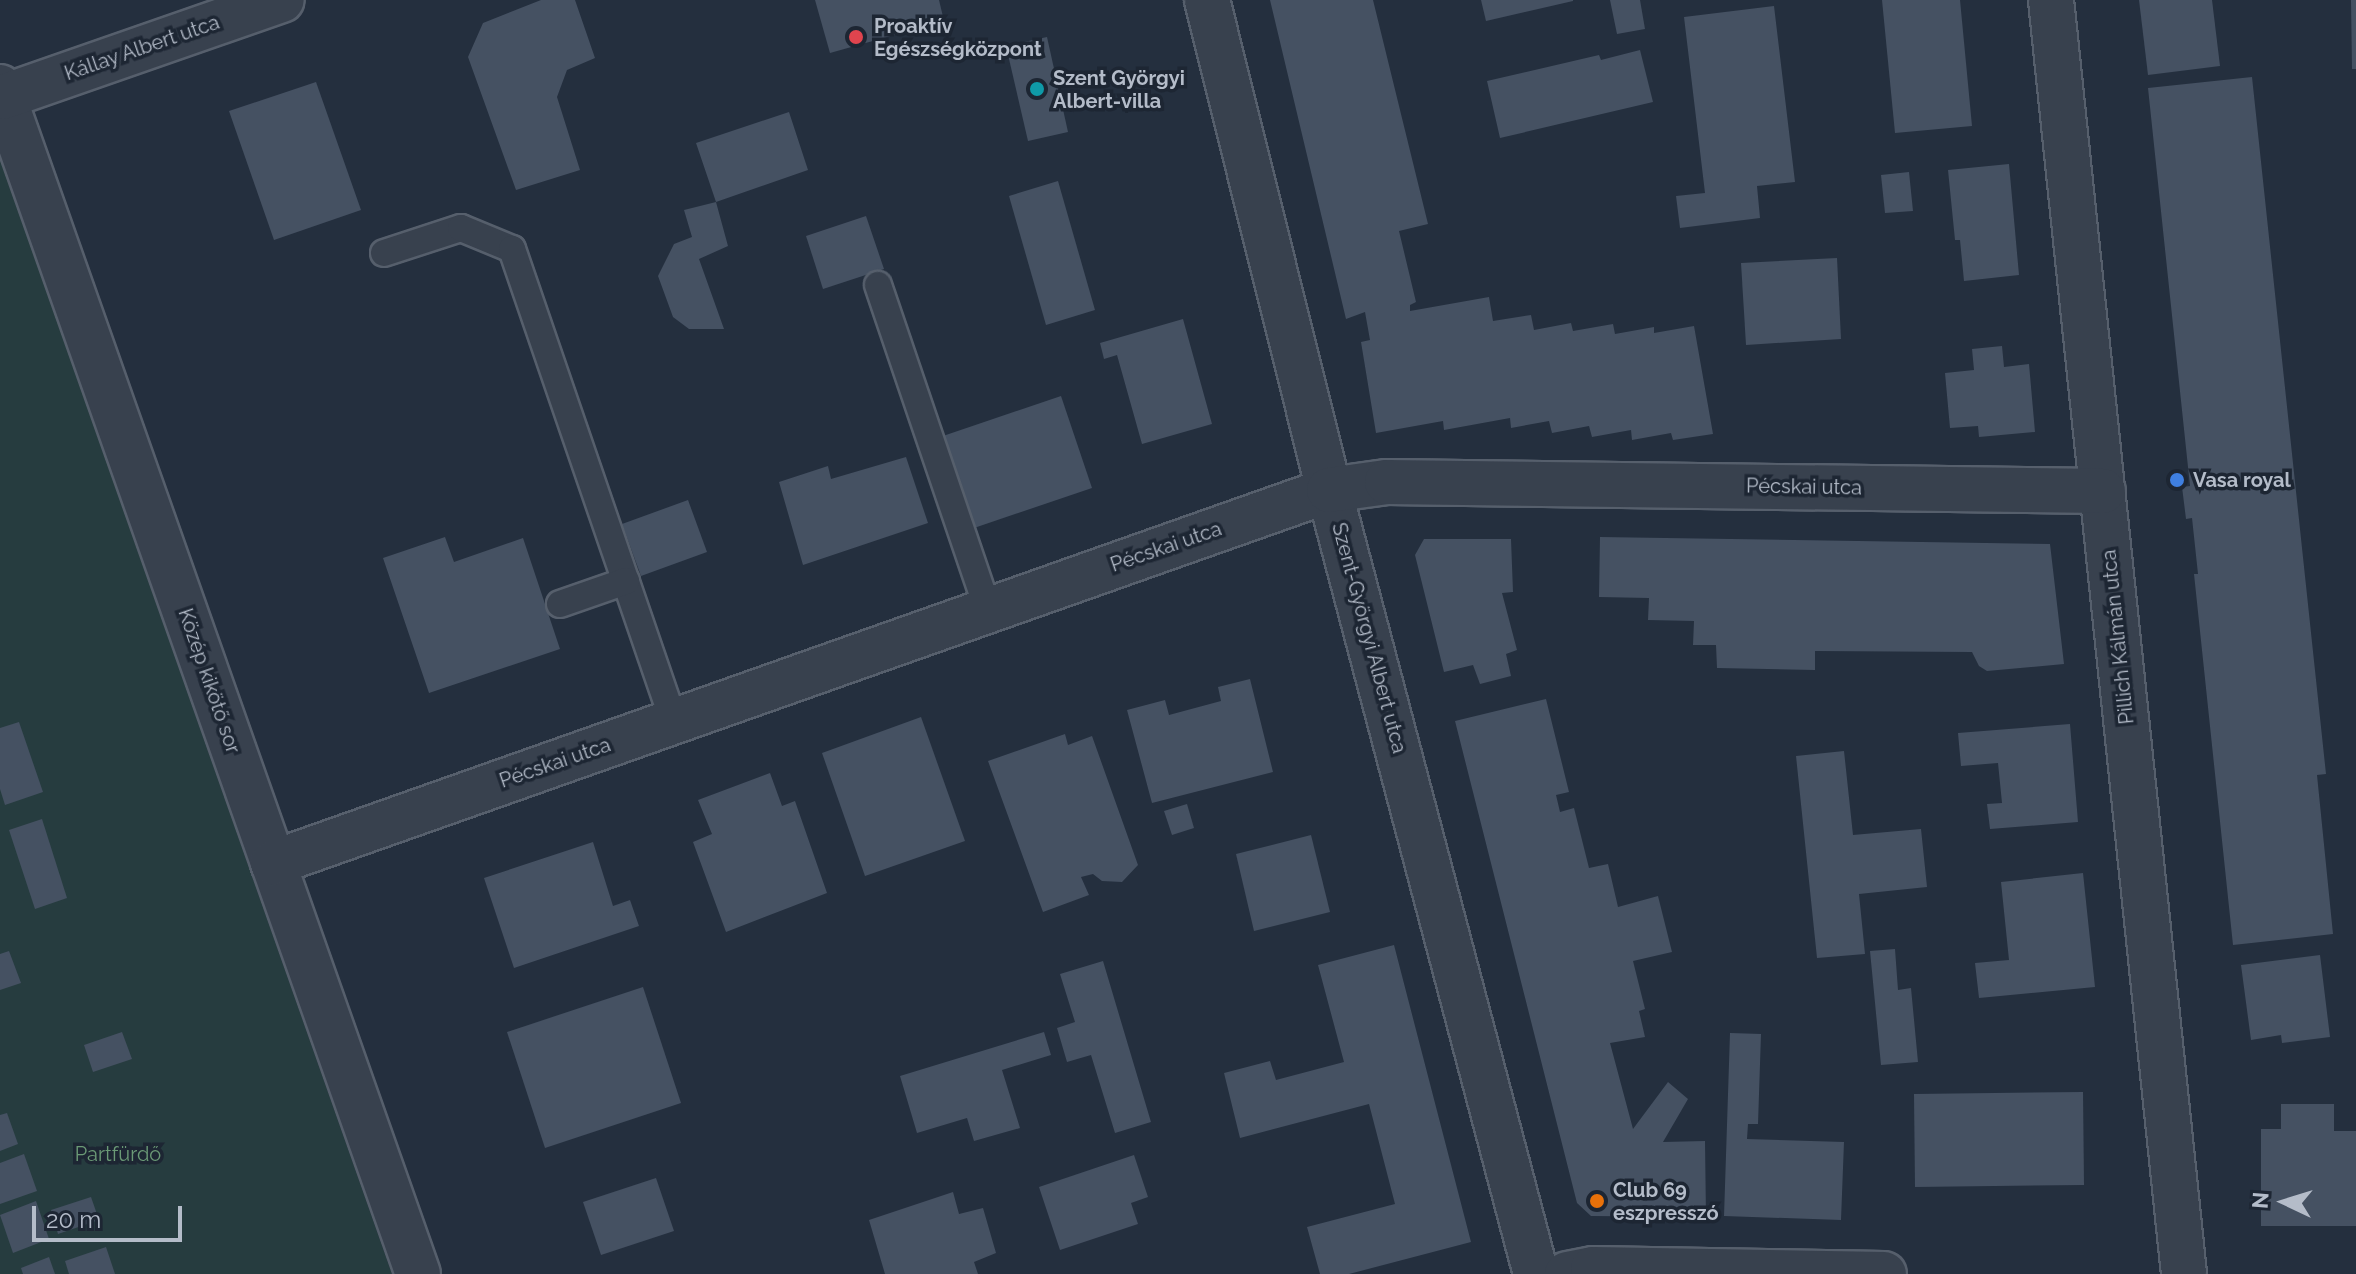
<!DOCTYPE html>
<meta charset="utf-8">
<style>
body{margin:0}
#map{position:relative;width:2356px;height:1274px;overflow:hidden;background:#242f3e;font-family:Raleway,sans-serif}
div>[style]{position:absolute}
.green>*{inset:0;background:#263c3f}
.building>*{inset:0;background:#455162}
.roads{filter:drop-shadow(2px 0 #565f6c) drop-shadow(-2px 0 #565f6c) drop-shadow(0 2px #565f6c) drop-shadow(0 -2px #565f6c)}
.service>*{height:26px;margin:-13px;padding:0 13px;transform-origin:13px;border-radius:13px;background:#38414e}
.minor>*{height:44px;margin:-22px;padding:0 22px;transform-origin:22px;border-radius:22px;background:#38414e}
.dots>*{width:22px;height:22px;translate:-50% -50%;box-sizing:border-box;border:4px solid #1d2633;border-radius:50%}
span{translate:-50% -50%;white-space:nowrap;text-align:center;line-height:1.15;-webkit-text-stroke:7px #1d2633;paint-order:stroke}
.poi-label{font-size:20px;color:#b4bcc9;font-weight:700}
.left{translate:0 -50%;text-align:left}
.street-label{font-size:20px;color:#b4bcc9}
.park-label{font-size:20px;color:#6b9a76}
.north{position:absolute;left:2244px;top:1162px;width:80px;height:80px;-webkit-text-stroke:6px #1d2633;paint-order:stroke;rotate:274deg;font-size:22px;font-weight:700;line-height:32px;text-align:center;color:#b4bcc9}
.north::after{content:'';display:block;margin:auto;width:28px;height:36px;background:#b4bcc9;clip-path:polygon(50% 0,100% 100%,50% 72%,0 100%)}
.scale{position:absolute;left:32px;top:1206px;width:150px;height:36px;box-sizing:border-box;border:4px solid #b4bcc9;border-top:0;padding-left:10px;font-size:24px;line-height:28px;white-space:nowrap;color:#b4bcc9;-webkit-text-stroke:6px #1d2633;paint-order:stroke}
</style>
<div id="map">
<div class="green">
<div style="clip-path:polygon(0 159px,392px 1274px,0 1274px)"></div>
</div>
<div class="building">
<div style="clip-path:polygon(541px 0,575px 0,595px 58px,567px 70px,557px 97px,580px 170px,516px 190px,468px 57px,483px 23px)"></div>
<div style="clip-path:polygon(815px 0,939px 0,944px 21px,830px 53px)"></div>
<div style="clip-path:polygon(1270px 0,1373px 0,1428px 224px,1399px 231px,1416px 302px,1410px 305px,1410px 311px,1489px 297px,1493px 321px,1531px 315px,1534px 330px,1571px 323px,1573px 331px,1613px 324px,1615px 334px,1654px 327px,1654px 333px,1694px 326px,1713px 434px,1673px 440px,1671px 433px,1632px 440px,1631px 430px,1592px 437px,1589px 426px,1552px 433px,1549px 421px,1511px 428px,1510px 418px,1444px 430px,1443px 421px,1376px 433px,1361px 342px,1370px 340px,1365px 312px,1346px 319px)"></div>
<div style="clip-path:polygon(1481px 0,1573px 0,1573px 1px,1486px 21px)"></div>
<div style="clip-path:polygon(1610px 0,1640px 0,1645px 29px,1617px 34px)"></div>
<div style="clip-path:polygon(1882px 0,1960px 0,1972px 126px,1895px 133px)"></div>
<div style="clip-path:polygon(2139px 0,2212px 0,2220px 66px,2148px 75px)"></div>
<div style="clip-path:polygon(2351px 0,2356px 0,2356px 69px,2352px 69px)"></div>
<div style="clip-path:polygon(1774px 6px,1795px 182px,1757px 186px,1760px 218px,1680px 228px,1676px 196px,1705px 193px,1684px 17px)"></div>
<div style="clip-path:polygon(1047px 37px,1068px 132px,1028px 141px,1006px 46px)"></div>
<div style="clip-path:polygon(1640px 50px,1653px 102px,1500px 138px,1487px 81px,1599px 55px,1601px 60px)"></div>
<div style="clip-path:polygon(2252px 77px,2326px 774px,2317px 775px,2333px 934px,2233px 945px,2194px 574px,2198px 574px,2192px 518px,2186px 519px,2182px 487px,2190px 486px,2148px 88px)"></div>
<div style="clip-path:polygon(316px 82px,361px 210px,274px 240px,229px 111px)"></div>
<div style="clip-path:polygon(789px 112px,808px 170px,716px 202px,728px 246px,699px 259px,724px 329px,689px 329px,673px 317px,658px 276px,674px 244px,692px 237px,684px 210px,716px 202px,696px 143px)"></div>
<div style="clip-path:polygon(2009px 164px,2019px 275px,1964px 281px,1960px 240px,1955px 240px,1948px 170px)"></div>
<div style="clip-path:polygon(1909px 172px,1913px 211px,1885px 213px,1881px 175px)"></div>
<div style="clip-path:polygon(1058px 181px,1095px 310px,1046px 325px,1009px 196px)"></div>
<div style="clip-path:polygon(866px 216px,884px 269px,823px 289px,806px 236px)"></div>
<div style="clip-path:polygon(1837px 258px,1841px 339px,1746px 345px,1741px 263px)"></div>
<div style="clip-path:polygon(1183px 319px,1212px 424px,1142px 444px,1117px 355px,1104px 359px,1100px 343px)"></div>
<div style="clip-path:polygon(2002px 346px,2004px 367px,2029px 364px,2035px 432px,1979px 437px,1978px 426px,1950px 428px,1945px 373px,1974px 370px,1972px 349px)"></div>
<div style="clip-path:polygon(1061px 396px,1092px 488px,974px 528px,943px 436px)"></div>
<div style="clip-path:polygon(906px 457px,928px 523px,803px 565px,779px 482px,828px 466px,831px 479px)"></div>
<div style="clip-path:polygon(688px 500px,707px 552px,641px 576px,622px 524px)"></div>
<div style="clip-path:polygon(445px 537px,454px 562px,523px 538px,560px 649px,429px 693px,383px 558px)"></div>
<div style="clip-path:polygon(1600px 537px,2050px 544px,2064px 664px,1987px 671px,1979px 666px,1972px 652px,1815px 651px,1815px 670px,1717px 668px,1716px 645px,1693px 645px,1694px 621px,1648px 620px,1649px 598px,1599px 597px)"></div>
<div style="clip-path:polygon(1424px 539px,1511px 539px,1513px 592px,1502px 593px,1517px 650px,1506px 654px,1511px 676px,1480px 684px,1473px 665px,1444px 672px,1415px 555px)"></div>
<div style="clip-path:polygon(1250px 679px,1273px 772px,1152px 803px,1127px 710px,1165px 700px,1169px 715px,1221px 701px,1218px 687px)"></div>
<div style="clip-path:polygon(1546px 699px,1569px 792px,1556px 795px,1560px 812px,1574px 808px,1589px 868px,1608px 864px,1618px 907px,1658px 896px,1672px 952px,1633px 961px,1645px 1009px,1639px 1011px,1645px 1037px,1610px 1043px,1633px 1129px,1668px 1082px,1688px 1099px,1663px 1142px,1705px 1141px,1706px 1217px,1591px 1216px,1577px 1203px,1455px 721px)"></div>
<div style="clip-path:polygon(921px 717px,965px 841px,865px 876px,822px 753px)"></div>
<div style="clip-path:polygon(19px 722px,43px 792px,5px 805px,0 789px,0 728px)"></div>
<div style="clip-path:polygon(2070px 724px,2078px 822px,1990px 829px,1987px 804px,2002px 803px,1998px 763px,1961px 766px,1958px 733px)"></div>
<div style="clip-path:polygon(1065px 734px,1068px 745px,1092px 736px,1138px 865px,1122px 882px,1102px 881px,1093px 874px,1081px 877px,1089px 895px,1043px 912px,988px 761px)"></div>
<div style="clip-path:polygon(1844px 751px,1853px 835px,1921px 829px,1927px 887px,1859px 894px,1865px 954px,1817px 958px,1796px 756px)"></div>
<div style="clip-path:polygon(770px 773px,782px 806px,795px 801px,827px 893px,726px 932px,693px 842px,712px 834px,698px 800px)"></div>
<div style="clip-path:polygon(1187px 804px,1194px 828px,1172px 835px,1164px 811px)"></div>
<div style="clip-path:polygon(42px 819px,67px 898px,35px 909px,9px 830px)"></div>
<div style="clip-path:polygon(1311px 835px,1330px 912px,1254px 931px,1236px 854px)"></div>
<div style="clip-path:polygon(593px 842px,613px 906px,630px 900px,639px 926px,514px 968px,484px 878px)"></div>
<div style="clip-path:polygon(2083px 873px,2095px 987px,1979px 998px,1975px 963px,2009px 960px,2001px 882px)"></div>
<div style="clip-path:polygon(1394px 945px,1471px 1242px,1349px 1274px,1320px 1274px,1307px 1227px,1395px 1204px,1369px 1104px,1240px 1138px,1224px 1073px,1270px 1061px,1276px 1080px,1344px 1062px,1318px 965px)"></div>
<div style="clip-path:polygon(1895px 949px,1898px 990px,1911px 988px,1918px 1062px,1881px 1065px,1870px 951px)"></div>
<div style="clip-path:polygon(9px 951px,21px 983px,0 990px,0 954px)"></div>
<div style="clip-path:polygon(2320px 955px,2330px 1037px,2282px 1043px,2281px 1035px,2251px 1040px,2241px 965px)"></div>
<div style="clip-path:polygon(1103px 961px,1151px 1122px,1115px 1133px,1091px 1055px,1067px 1062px,1057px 1028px,1075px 1022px,1060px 974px)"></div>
<div style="clip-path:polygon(643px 987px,681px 1103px,545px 1148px,507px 1032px)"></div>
<div style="clip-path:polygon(122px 1032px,132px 1059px,93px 1072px,84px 1045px)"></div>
<div style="clip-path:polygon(1044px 1032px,1051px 1055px,1002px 1070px,1020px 1128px,974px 1141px,967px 1118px,917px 1133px,900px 1076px)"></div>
<div style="clip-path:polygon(1730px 1033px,1761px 1034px,1758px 1124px,1748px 1124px,1747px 1139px,1844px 1142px,1841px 1220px,1724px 1216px)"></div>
<div style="clip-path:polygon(2083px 1092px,2084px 1185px,1915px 1187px,1914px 1094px)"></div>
<div style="clip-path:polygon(2281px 1104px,2334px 1104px,2334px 1131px,2356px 1131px,2356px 1226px,2261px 1226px,2261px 1129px,2281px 1129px)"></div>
<div style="clip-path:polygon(7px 1113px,18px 1144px,0 1151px,0 1115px)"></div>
<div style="clip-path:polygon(24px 1154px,37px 1191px,0 1204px,0 1163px)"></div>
<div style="clip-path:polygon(1134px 1155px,1148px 1197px,1131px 1203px,1138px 1224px,1060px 1250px,1039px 1187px)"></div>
<div style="clip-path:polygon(656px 1178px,674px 1231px,601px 1255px,583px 1202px)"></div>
<div style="clip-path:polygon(953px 1192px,959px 1214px,983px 1208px,996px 1253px,974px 1262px,978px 1274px,885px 1274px,869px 1220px)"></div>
<div style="clip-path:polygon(91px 1197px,99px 1220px,58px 1234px,51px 1210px)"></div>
<div style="clip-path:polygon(36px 1201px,49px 1239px,13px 1253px,0 1215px)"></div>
<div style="clip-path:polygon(106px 1247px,115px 1274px,69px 1274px,65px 1261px)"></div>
<div style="clip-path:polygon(49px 1257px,55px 1274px,23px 1274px,21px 1268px)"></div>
</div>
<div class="roads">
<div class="service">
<div style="left:384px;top:253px;width:81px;rotate:-18deg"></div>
<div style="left:461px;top:228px;width:55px;rotate:22.4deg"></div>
<div style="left:512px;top:249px;width:499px;rotate:71.1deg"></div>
<div style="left:878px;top:285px;width:343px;rotate:71.3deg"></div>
<div style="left:560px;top:604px;width:70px;rotate:-19.2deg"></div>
</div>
<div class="minor">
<div style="left:1207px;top:0;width:505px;rotate:76.02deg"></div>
<div style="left:1329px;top:490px;width:811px;rotate:75.21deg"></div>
<div style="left:2051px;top:0;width:1281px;rotate:84.04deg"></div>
<div style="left:0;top:87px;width:1258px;rotate:70.6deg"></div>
<div style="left:3px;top:97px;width:295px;rotate:-19.2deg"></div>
<div style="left:273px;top:863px;width:1120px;rotate:-19.45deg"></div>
<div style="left:1329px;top:490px;width:59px;rotate:-7.9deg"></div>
<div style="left:1387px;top:482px;width:716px;rotate:0.72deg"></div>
<div style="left:1567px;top:1274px;width:26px;rotate:-11deg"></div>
<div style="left:1593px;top:1269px;width:291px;rotate:1deg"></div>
</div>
</div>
<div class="dots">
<div style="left:856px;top:37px;background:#e0444e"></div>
<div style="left:1037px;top:89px;background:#0f9aa8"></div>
<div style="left:2177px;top:480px;background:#3f7fe0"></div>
<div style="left:1597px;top:1201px;background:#e8710a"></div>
</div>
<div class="poi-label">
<span class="left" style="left:874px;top:38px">Proaktív<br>Egészségközpont</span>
<span class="left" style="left:1053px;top:90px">Szent Györgyi<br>Albert-villa</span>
<span class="left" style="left:2193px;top:480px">Vasa royal</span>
<span class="left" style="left:1613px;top:1202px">Club 69<br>eszpresszó</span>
</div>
<div class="street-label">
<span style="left:142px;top:48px;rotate:-19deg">Kállay Albert utca</span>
<span style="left:1804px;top:487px;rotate:1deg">Pécskai utca</span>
<span style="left:1166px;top:547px;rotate:-19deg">Pécskai utca</span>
<span style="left:2118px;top:637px;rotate:-96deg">Pillich Kálmán utca</span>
<span style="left:1369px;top:638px;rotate:75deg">Szent-Györgyi Albert utca</span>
<span style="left:209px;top:681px;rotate:71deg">Közép kikötő sor</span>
<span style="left:555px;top:763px;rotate:-19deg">Pécskai utca</span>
</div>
<div class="park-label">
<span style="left:118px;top:1154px">Partfürdő</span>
</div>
<div class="north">N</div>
<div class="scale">20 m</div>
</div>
